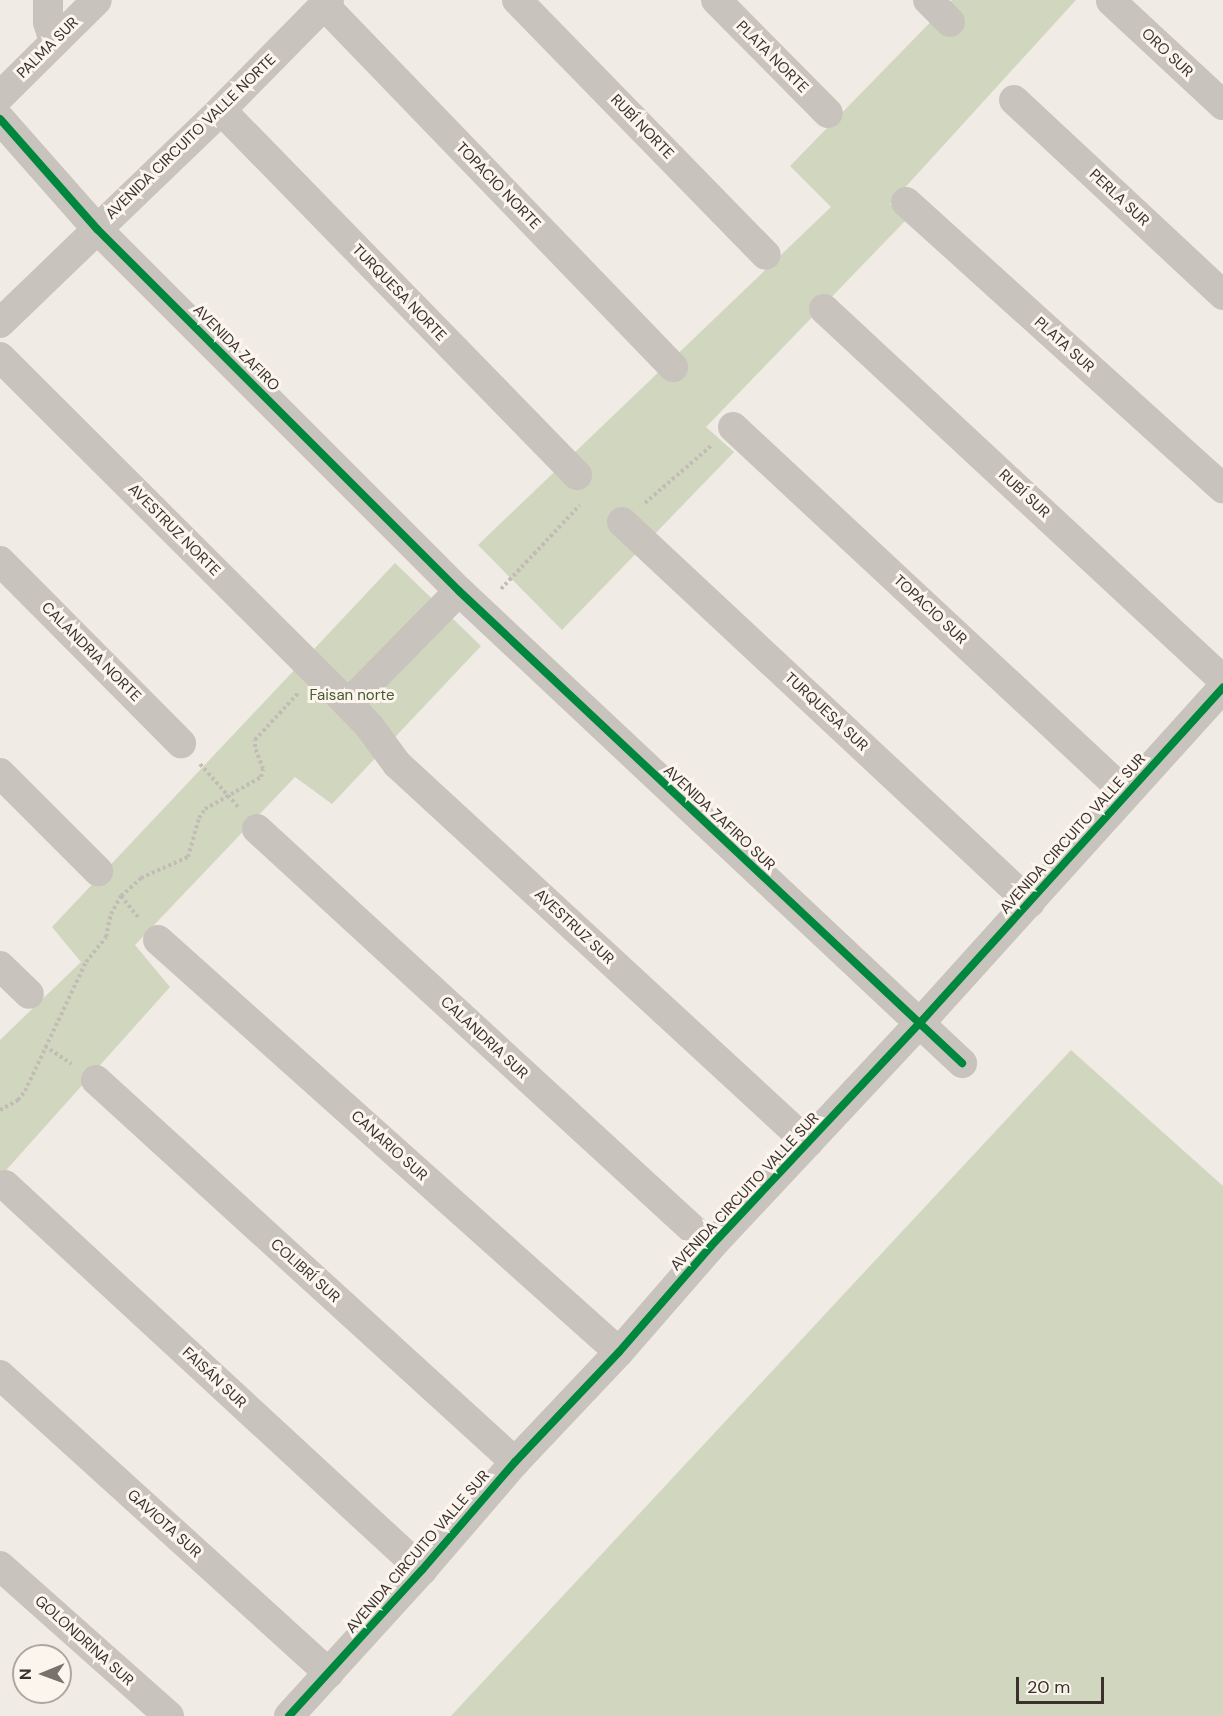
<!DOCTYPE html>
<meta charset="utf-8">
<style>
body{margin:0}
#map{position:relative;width:1223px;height:1716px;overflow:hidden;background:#f0ebe5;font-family:"DM Sans",sans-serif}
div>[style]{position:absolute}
.green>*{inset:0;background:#d1d6bf}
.path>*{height:4px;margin-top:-2px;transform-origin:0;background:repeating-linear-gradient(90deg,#c2bbb6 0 3px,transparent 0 6px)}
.minor>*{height:30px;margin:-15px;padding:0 15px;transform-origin:15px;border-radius:15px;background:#c9c3be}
.cycleway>*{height:8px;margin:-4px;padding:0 4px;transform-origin:4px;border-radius:4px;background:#00873e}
span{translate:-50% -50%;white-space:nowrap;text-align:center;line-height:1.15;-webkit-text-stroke:6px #fbf5ee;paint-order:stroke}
.street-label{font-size:15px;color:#3b302b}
.park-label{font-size:15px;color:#4a5a2e}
.north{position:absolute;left:12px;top:1644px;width:60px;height:60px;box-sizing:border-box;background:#fbf5ee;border:2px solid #aea6a0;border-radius:50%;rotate:269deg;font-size:16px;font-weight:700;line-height:24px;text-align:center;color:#3b302b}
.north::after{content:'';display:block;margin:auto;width:21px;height:27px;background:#7a716c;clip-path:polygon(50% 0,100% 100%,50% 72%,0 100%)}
.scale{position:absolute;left:1016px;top:1677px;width:88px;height:27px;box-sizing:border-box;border:3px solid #3b302b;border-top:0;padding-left:8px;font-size:18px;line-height:21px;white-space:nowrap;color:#3b302b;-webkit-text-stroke:4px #fbf5ee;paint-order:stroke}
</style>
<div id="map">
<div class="green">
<div style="clip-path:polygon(952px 0,1076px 0,890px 204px,906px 220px,706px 427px,734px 452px,562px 630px,478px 545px,831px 207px,790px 166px)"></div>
<div style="clip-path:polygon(395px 563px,481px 646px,332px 804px,295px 777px,135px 945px,170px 987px,0 1177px,0 1040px,81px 962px,52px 927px)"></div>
<div style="clip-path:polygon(1071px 1050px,1223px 1186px,1223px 1716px,451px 1716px)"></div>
</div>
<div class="path">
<div style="left:645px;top:503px;width:89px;rotate:-40.9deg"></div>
<div style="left:501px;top:589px;width:115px;rotate:-46.8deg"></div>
<div style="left:200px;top:764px;width:59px;rotate:48.4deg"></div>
<div style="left:121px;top:896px;width:28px;rotate:51deg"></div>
<div style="left:45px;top:1046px;width:32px;rotate:34deg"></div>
<div style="left:0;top:1110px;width:21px;rotate:-29deg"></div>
<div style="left:18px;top:1100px;width:11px;rotate:-52deg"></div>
<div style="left:25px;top:1091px;width:143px;rotate:-64.7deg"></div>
<div style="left:86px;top:962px;width:32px;rotate:-51deg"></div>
<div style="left:106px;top:937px;width:24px;rotate:-78deg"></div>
<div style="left:111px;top:914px;width:21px;rotate:-61deg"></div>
<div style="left:121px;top:896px;width:27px;rotate:-42deg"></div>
<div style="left:141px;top:878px;width:51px;rotate:-24.1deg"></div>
<div style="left:188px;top:857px;width:41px;rotate:-74.2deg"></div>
<div style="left:199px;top:818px;width:11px;rotate:-56deg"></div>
<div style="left:205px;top:809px;width:64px;rotate:-29.7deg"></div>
<div style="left:261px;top:777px;width:8px;rotate:-76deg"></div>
<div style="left:263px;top:769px;width:23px;rotate:-110deg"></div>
<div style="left:255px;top:747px;width:7px;rotate:-90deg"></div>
<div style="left:255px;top:740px;width:64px;rotate:-47.5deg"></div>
</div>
<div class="minor">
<div style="left:48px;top:0;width:22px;rotate:90deg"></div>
<div style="left:48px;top:22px;width:21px;rotate:73deg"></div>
<div style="left:517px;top:0;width:356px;rotate:45.7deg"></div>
<div style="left:716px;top:0;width:159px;rotate:45.3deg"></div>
<div style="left:928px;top:0;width:31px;rotate:45deg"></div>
<div style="left:1111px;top:1px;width:153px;rotate:42.9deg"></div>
<div style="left:324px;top:5px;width:503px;rotate:46.05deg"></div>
<div style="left:0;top:96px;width:136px;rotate:-44.7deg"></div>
<div style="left:1014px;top:100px;width:286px;rotate:43deg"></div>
<div style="left:221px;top:110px;width:510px;rotate:45.72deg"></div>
<div style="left:0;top:119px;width:147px;rotate:48.6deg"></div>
<div style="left:97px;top:229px;width:512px;rotate:45deg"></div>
<div style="left:459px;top:591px;width:690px;rotate:43.18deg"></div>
<div style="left:906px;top:202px;width:427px;rotate:42.1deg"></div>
<div style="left:824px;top:309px;width:545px;rotate:42.92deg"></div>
<div style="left:0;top:323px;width:307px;rotate:-43.9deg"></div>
<div style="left:221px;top:110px;width:154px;rotate:-45.5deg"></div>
<div style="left:0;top:357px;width:491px;rotate:44.9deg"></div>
<div style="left:348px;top:704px;width:30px;rotate:46deg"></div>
<div style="left:369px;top:726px;width:47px;rotate:53.6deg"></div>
<div style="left:397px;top:764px;width:559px;rotate:42.68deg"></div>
<div style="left:733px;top:427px;width:538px;rotate:42.97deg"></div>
<div style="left:622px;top:522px;width:558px;rotate:43.04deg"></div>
<div style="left:0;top:561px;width:257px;rotate:45.2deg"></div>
<div style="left:348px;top:704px;width:158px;rotate:-45.5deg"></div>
<div style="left:0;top:773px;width:139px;rotate:45deg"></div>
<div style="left:257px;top:829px;width:616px;rotate:42.57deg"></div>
<div style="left:158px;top:940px;width:618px;rotate:41.79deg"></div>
<div style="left:0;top:966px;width:40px;rotate:44deg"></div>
<div style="left:96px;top:1080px;width:567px;rotate:42.36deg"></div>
<div style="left:5px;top:1185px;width:568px;rotate:42.72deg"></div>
<div style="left:0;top:1375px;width:444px;rotate:42.2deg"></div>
<div style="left:0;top:1566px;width:226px;rotate:41.6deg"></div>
<div style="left:289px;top:1716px;width:197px;rotate:-47.7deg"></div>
<div style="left:422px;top:1570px;width:143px;rotate:-49.3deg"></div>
<div style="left:515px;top:1462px;width:151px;rotate:-46.6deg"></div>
<div style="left:619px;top:1352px;width:140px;rotate:-49deg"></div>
<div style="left:711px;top:1246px;width:304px;rotate:-46.9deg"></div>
<div style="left:919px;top:1024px;width:454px;rotate:-47.9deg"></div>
</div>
<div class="cycleway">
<div style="left:0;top:119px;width:147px;rotate:48.6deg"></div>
<div style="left:97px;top:229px;width:512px;rotate:45deg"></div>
<div style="left:459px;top:591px;width:690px;rotate:43.18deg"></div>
<div style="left:289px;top:1716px;width:197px;rotate:-47.7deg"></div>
<div style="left:422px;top:1570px;width:143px;rotate:-49.3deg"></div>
<div style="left:515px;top:1462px;width:151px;rotate:-46.6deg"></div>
<div style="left:619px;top:1352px;width:140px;rotate:-49deg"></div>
<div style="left:711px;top:1246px;width:304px;rotate:-46.9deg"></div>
<div style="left:919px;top:1024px;width:454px;rotate:-47.9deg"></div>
</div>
<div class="street-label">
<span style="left:48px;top:48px;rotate:-45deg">PALMA SUR</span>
<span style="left:1167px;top:53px;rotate:43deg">ORO SUR</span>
<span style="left:772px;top:57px;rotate:45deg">PLATA NORTE</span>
<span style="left:642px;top:127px;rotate:46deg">RUBÍ NORTE</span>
<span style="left:191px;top:137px;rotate:-44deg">AVENIDA CIRCUITO VALLE NORTE</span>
<span style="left:498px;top:186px;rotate:46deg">TOPACIO NORTE</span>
<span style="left:1119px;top:198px;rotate:43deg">PERLA SUR</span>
<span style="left:399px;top:293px;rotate:46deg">TURQUESA NORTE</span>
<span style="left:1064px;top:345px;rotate:42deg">PLATA SUR</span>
<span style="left:236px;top:348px;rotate:45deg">AVENIDA ZAFIRO</span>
<span style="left:1024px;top:494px;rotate:43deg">RUBÍ SUR</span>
<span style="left:174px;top:530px;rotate:45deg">AVESTRUZ NORTE</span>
<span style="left:930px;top:610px;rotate:43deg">TOPACIO SUR</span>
<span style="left:91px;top:652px;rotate:45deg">CALANDRIA NORTE</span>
<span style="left:826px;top:712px;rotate:43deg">TURQUESA SUR</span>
<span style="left:719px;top:818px;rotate:43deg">AVENIDA ZAFIRO SUR</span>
<span style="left:1073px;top:834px;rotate:-48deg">AVENIDA CIRCUITO VALLE SUR</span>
<span style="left:574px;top:927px;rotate:43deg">AVESTRUZ SUR</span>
<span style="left:484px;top:1038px;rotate:43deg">CALANDRIA SUR</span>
<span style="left:389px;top:1146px;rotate:42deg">CANARIO SUR</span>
<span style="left:745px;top:1192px;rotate:-47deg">AVENIDA CIRCUITO VALLE SUR</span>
<span style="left:305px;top:1271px;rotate:42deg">COLIBRÍ SUR</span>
<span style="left:214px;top:1378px;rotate:43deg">FAISÁN SUR</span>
<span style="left:164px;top:1524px;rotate:42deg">GAVIOTA SUR</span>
<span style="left:418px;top:1552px;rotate:-49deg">AVENIDA CIRCUITO VALLE SUR</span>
<span style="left:84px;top:1641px;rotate:42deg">GOLONDRINA SUR</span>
</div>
<div class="park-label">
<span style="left:352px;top:696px">Faisan norte</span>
</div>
<div class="north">N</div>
<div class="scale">20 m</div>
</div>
